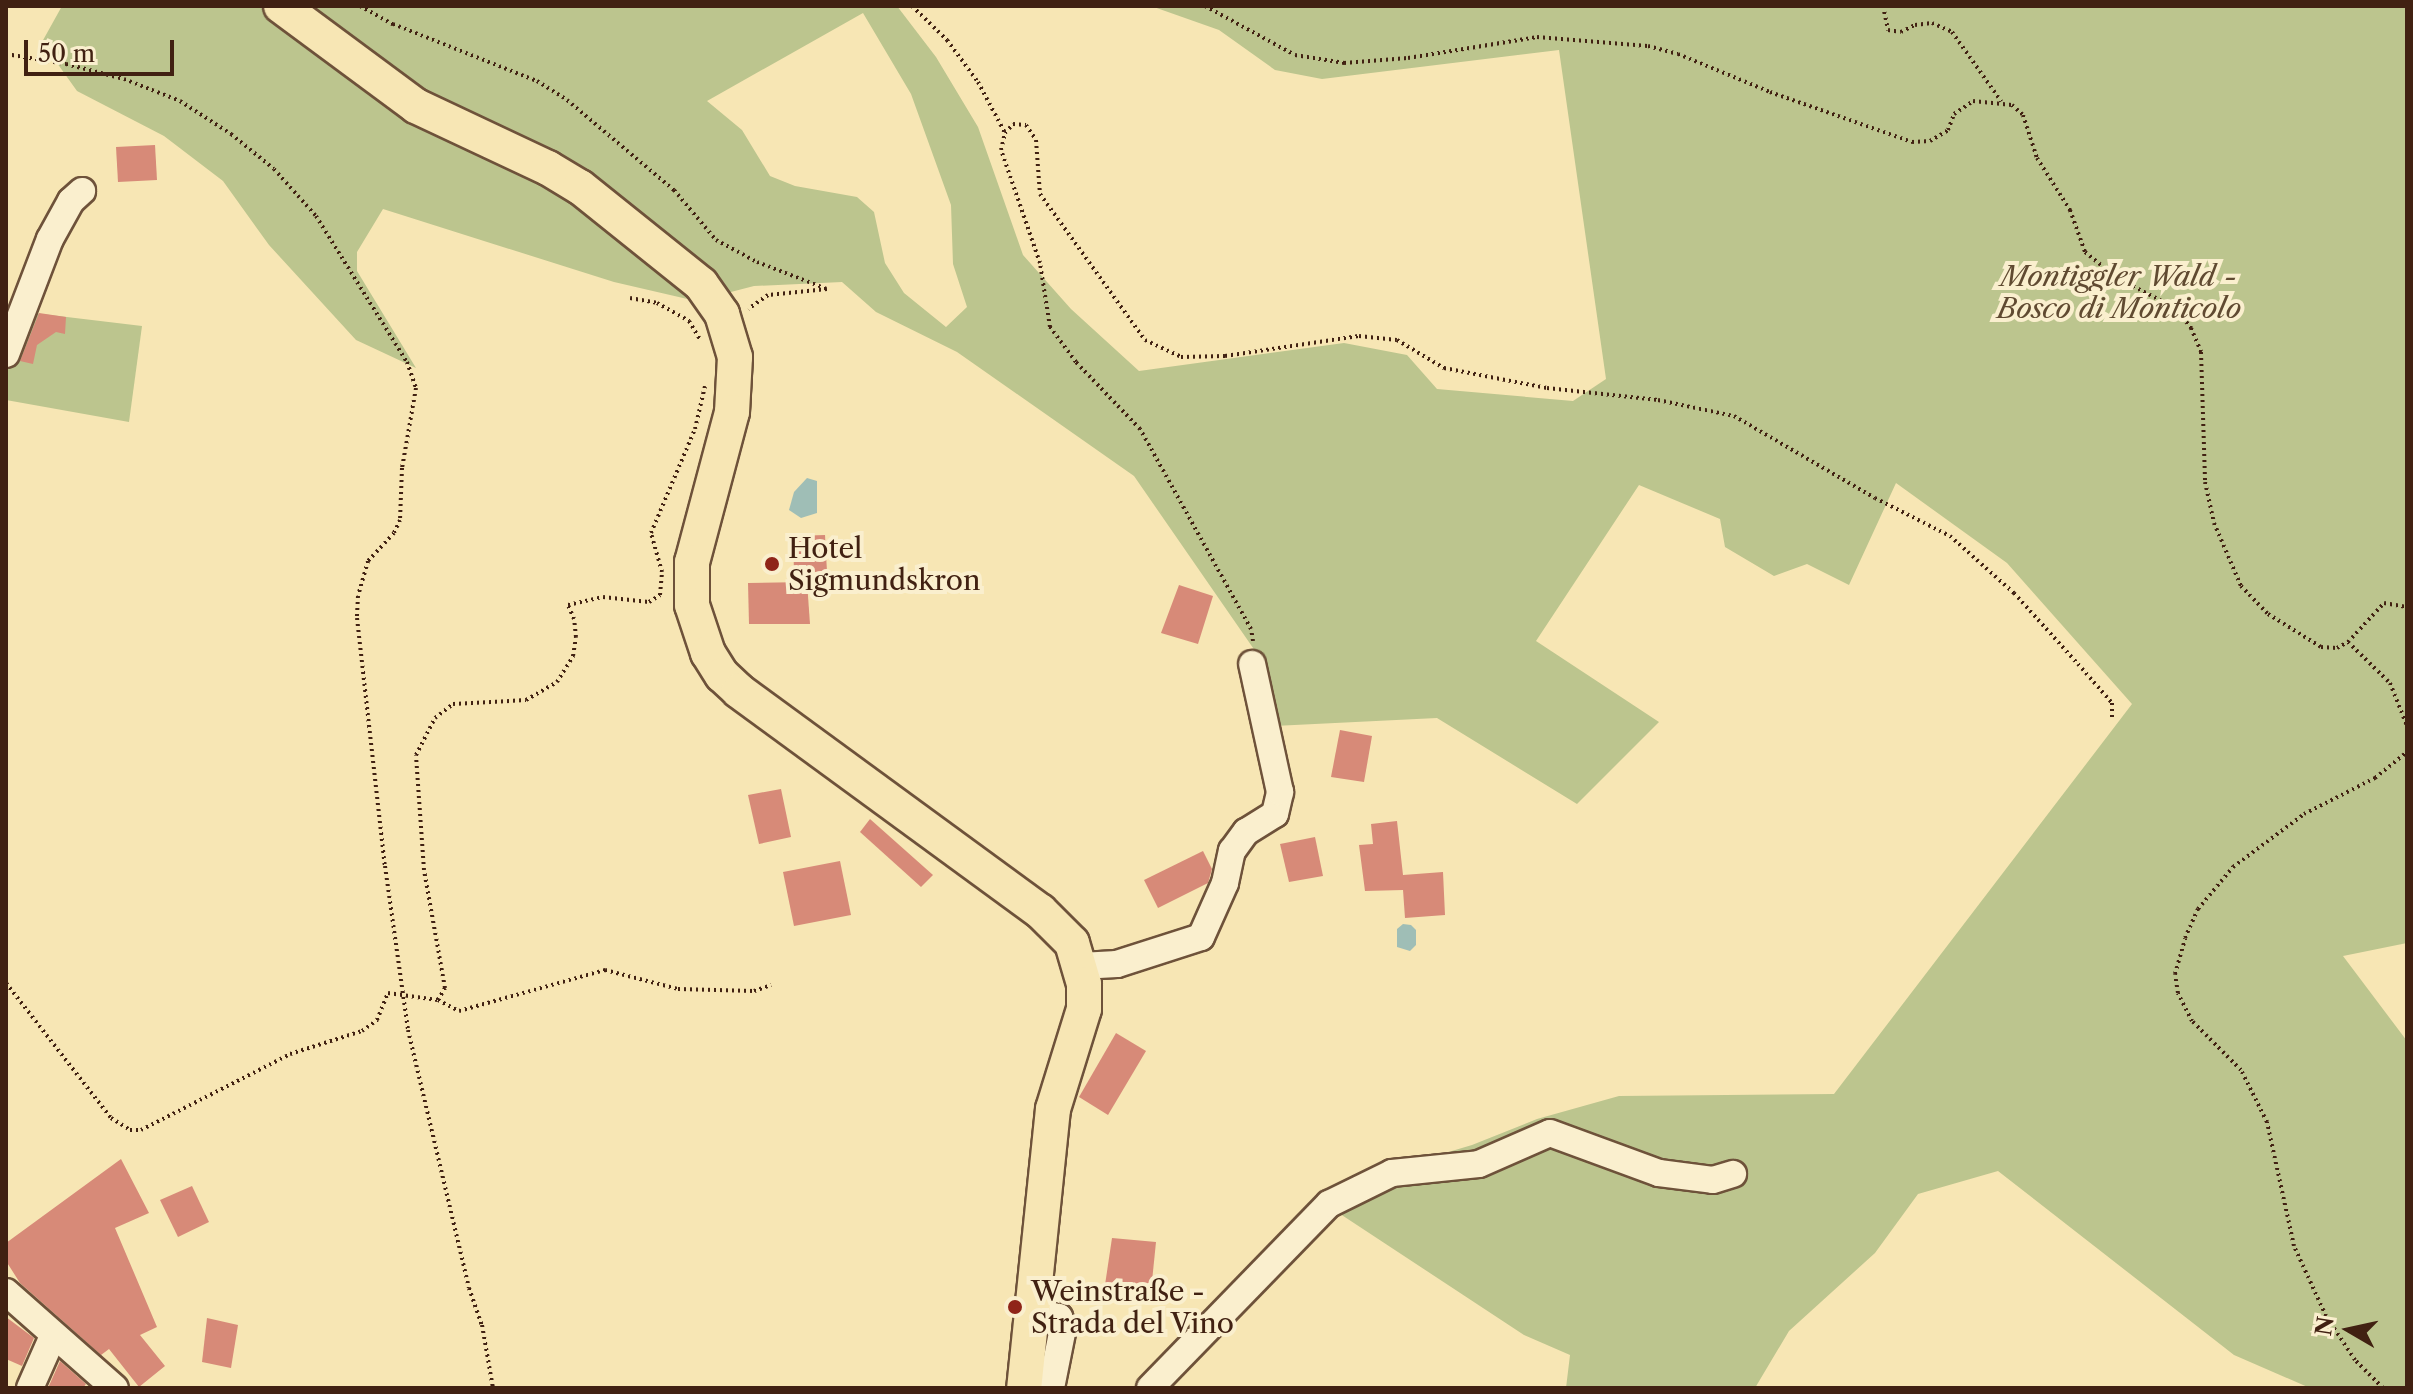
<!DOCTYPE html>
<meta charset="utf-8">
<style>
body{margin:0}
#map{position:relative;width:2413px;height:1394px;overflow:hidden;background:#f7e6b4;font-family:"Libre Caslon Text",serif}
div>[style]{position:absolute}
.green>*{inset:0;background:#bcc58e}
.water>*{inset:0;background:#9fbeb6}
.building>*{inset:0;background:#d78a78}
.path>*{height:4px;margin-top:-2px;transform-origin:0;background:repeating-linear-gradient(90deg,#412112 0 2px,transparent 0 6px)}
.roads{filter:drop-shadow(2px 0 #6e523a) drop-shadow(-2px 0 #6e523a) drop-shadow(0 2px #6e523a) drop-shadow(0 -2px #6e523a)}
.minor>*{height:26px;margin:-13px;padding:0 13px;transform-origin:13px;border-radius:13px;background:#faefce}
.major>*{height:34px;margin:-17px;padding:0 17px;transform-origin:17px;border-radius:17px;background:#f7e6b4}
.path-bridge>*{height:4px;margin-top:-2px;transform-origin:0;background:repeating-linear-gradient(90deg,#412112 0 2px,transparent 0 6px)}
.dots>*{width:22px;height:22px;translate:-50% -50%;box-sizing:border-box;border:4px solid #faefce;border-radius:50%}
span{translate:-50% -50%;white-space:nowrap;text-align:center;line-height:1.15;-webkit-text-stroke:8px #faefce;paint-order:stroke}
.park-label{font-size:28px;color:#604a31;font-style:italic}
.poi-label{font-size:28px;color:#412112}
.left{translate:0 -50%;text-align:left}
.frame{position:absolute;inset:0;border:8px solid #412112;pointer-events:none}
.north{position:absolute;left:2309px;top:1290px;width:80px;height:80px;-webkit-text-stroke:6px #faefce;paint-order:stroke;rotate:279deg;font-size:22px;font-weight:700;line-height:32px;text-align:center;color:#412112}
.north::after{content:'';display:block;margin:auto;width:28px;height:36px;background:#412112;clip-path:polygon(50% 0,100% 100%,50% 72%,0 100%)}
.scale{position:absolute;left:24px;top:40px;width:150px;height:36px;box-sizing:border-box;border:4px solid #412112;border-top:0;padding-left:10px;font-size:24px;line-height:28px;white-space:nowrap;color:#412112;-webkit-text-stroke:6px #faefce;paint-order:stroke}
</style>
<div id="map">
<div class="green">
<div style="clip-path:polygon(evenodd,62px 6px,897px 6px,936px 57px,978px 127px,1023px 255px,1071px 309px,1139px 371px,1344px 343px,1407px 355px,1437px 389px,1573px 401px,1606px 379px,1559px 50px,1322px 79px,1275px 70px,1219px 30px,1151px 6px,2407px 6px,2407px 943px,2343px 956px,2407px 1041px,2407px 1388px,2310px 1388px,2234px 1355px,1998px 1171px,1918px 1194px,1875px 1253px,1789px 1331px,1755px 1388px,1566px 1388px,1570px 1355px,1524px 1335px,1322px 1202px,1398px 1167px,1472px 1145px,1537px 1119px,1619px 1096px,1834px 1094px,2132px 704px,2007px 563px,1896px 483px,1849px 585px,1807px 564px,1774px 576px,1725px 547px,1720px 519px,1639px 485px,1536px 641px,1659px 722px,1577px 804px,1437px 718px,1274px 726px,1260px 658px,1134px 476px,957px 352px,876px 312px,842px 282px,754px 286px,696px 301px,614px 282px,383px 209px,357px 252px,357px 271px,416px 368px,356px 340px,269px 245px,223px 181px,164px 136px,77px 91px,42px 42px,62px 6px,863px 13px,911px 94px,951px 205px,953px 264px,967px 307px,946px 327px,904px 293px,885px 263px,874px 212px,857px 197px,795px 186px,770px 176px,742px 130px,707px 101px,863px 13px)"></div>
<div style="clip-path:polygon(25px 312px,142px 326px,129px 422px,6px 400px,6px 375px)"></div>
</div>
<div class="water">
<div style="clip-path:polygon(807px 478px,817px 481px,817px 513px,801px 518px,789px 510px,794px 492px)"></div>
<div style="clip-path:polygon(1403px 924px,1411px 925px,1416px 930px,1416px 945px,1410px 951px,1397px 947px,1397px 929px)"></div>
</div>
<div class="building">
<div style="clip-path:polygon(155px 145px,157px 180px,118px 182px,116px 147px)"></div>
<div style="clip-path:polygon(39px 313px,66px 317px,65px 334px,56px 332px,37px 345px,33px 364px,20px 361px)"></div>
<div style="clip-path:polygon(825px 535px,827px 572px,794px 572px,793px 536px)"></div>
<div style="clip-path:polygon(807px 582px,810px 624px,749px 624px,748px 583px)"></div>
<div style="clip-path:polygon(1179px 585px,1213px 596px,1198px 644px,1161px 633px)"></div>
<div style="clip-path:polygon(1340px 730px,1372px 736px,1364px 782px,1331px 777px)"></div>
<div style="clip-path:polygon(781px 789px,791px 837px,759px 844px,748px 795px)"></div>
<div style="clip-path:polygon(870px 819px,933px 875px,921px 887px,860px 832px)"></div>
<div style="clip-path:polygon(1397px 821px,1403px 875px,1443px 872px,1445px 915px,1405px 918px,1403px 890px,1365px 891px,1359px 845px,1373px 844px,1371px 824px)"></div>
<div style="clip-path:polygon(1315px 837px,1323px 876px,1289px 882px,1280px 844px)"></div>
<div style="clip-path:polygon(1203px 851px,1212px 869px,1208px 883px,1158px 908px,1144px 880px)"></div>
<div style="clip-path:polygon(840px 861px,851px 915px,794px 926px,783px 872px)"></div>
<div style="clip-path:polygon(1116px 1033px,1146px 1051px,1108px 1115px,1079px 1097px)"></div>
<div style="clip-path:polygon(121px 1159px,149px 1213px,115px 1228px,157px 1327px,140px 1335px,165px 1366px,139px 1387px,109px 1349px,101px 1355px,20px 1283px,6px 1261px,6px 1243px)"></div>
<div style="clip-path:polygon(192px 1186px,209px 1222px,178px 1237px,160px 1200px)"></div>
<div style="clip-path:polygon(1112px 1238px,1156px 1242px,1151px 1291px,1105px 1285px)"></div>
<div style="clip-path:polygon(6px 1317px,34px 1338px,22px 1366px,6px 1359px)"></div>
<div style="clip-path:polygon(207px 1318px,238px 1325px,231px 1368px,202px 1362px)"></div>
<div style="clip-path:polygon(60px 1361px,86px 1384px,83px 1388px,48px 1388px)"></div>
</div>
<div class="path">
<div style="left:360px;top:6px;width:38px;rotate:29deg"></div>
<div style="left:393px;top:24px;width:155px;rotate:21.6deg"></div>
<div style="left:537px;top:81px;width:36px;rotate:32deg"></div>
<div style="left:567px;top:100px;width:140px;rotate:40.1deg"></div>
<div style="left:674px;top:190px;width:65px;rotate:50deg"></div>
<div style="left:716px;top:240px;width:47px;rotate:28.2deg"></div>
<div style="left:757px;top:262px;width:75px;rotate:21.1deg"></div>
<div style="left:827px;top:289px;width:59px;rotate:174.2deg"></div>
<div style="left:768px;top:295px;width:24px;rotate:145deg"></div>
<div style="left:912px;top:6px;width:49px;rotate:44.2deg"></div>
<div style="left:947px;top:40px;width:52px;rotate:53.6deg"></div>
<div style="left:978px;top:82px;width:58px;rotate:62.1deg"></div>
<div style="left:1205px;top:6px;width:102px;rotate:28.6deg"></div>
<div style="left:1295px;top:55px;width:50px;rotate:9.3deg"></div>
<div style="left:1344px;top:63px;width:64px;rotate:-4.5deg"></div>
<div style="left:1408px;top:58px;width:131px;rotate:-9.2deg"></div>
<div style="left:1537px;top:37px;width:111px;rotate:4.6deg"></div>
<div style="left:1648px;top:46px;width:31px;rotate:15deg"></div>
<div style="left:1678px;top:54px;width:100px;rotate:22.4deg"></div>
<div style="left:1770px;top:92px;width:151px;rotate:19.4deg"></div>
<div style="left:1912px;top:142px;width:18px;rotate:-3deg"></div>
<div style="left:1930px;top:141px;width:21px;rotate:-31deg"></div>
<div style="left:1948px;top:130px;width:17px;rotate:-69deg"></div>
<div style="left:1954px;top:114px;width:23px;rotate:-34deg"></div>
<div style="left:1973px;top:101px;width:39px;rotate:6deg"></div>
<div style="left:2012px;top:105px;width:15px;rotate:42deg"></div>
<div style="left:2023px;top:115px;width:45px;rotate:72deg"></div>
<div style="left:2037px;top:158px;width:62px;rotate:57.6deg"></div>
<div style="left:2070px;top:210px;width:45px;rotate:70.3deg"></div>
<div style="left:2085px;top:252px;width:41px;rotate:39.1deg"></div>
<div style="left:2117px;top:278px;width:65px;rotate:27.3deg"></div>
<div style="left:2175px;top:308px;width:26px;rotate:51deg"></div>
<div style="left:2191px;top:328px;width:26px;rotate:67deg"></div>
<div style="left:2201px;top:352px;width:130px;rotate:88.2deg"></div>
<div style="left:2205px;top:482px;width:42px;rotate:77.6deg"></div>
<div style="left:2214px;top:523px;width:69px;rotate:66.8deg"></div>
<div style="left:2241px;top:586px;width:39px;rotate:46deg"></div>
<div style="left:2268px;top:614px;width:62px;rotate:31.9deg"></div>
<div style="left:2321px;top:647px;width:16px;rotate:4deg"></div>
<div style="left:2337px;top:648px;width:13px;rotate:-29deg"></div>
<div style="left:2348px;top:642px;width:53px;rotate:-47.3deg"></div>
<div style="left:2384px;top:603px;width:23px;rotate:10deg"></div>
<div style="left:1883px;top:6px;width:25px;rotate:78deg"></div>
<div style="left:1888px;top:30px;width:13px;rotate:9deg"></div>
<div style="left:1901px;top:32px;width:16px;rotate:-27deg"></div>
<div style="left:1915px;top:25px;width:17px;rotate:-7deg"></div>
<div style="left:1932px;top:23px;width:22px;rotate:24deg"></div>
<div style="left:1952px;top:32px;width:85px;rotate:54.6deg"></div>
<div style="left:6px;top:54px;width:61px;rotate:9.5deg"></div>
<div style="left:66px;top:64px;width:60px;rotate:14.5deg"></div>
<div style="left:124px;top:79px;width:60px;rotate:21.4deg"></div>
<div style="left:180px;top:101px;width:61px;rotate:32.9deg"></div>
<div style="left:231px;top:134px;width:55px;rotate:39.1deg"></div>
<div style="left:274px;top:169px;width:63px;rotate:48.2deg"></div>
<div style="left:316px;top:216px;width:172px;rotate:58.1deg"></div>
<div style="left:407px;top:362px;width:28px;rotate:71deg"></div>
<div style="left:416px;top:388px;width:81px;rotate:99.9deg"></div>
<div style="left:402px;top:468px;width:52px;rotate:92.2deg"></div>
<div style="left:400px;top:520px;width:14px;rotate:115deg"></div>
<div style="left:394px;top:533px;width:38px;rotate:133deg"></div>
<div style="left:368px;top:561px;width:36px;rotate:106deg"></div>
<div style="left:358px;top:596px;width:22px;rotate:93deg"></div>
<div style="left:357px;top:618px;width:250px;rotate:83.6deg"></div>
<div style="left:630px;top:298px;width:27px;rotate:10deg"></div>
<div style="left:657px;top:303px;width:37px;rotate:29deg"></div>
<div style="left:689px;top:321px;width:21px;rotate:59deg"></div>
<div style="left:1253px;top:641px;width:12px;rotate:-99deg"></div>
<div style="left:1251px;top:629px;width:229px;rotate:-119deg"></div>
<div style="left:1140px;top:429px;width:93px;rotate:-133.7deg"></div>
<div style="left:1076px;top:362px;width:44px;rotate:-126.6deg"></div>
<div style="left:1050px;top:327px;width:65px;rotate:-98.9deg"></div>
<div style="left:1040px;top:263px;width:120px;rotate:-109deg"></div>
<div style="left:1001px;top:150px;width:17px;rotate:-77deg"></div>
<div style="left:1005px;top:133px;width:12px;rotate:-48deg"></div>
<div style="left:1013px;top:124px;width:13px;rotate:4deg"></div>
<div style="left:1026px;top:125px;width:18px;rotate:56deg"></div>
<div style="left:1036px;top:140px;width:54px;rotate:85.8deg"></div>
<div style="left:1040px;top:194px;width:180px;rotate:54.3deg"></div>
<div style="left:1145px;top:340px;width:40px;rotate:25deg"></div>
<div style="left:1181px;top:357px;width:44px;rotate:-1.3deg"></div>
<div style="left:1225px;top:356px;width:135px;rotate:-8.5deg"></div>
<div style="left:1359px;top:336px;width:38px;rotate:6deg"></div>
<div style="left:1397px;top:340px;width:55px;rotate:30.8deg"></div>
<div style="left:1444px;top:368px;width:105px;rotate:11deg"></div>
<div style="left:1547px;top:388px;width:112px;rotate:6.2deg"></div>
<div style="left:1658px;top:400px;width:78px;rotate:11.9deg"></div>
<div style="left:1734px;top:416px;width:163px;rotate:30.2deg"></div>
<div style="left:1875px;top:498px;width:84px;rotate:26.9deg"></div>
<div style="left:1950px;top:536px;width:86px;rotate:41.7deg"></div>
<div style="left:2014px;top:593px;width:96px;rotate:48deg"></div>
<div style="left:2078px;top:664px;width:52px;rotate:48.9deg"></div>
<div style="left:2112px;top:703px;width:16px;rotate:90deg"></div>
<div style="left:2348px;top:642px;width:59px;rotate:44.3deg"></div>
<div style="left:2390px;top:683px;width:46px;rotate:68.4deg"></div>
<div style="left:6px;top:983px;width:171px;rotate:52.1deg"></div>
<div style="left:111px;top:1118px;width:22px;rotate:32deg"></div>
<div style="left:130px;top:1130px;width:11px"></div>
<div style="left:141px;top:1130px;width:167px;rotate:-27deg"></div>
<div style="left:290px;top:1054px;width:76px;rotate:-17.7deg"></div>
<div style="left:362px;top:1031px;width:19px;rotate:-36deg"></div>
<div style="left:377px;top:1020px;width:29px;rotate:-68deg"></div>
<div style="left:388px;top:993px;width:50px;rotate:8deg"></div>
<div style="left:438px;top:1000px;width:24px;rotate:28deg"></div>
<div style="left:459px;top:1011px;width:152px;rotate:-15.7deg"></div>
<div style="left:605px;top:970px;width:75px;rotate:14.6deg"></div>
<div style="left:678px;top:989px;width:76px;rotate:1.5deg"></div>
<div style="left:754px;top:991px;width:18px;rotate:-19deg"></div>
<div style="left:438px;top:1000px;width:14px;rotate:-60deg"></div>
<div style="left:445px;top:988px;width:120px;rotate:-100.1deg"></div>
<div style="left:424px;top:870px;width:115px;rotate:-94deg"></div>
<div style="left:416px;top:755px;width:42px;rotate:-62.8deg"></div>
<div style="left:435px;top:718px;width:23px;rotate:-38deg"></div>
<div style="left:453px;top:704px;width:73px;rotate:-3.1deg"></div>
<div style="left:526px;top:700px;width:36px;rotate:-30deg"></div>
<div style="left:557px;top:682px;width:31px;rotate:-58deg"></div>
<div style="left:573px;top:656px;width:19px;rotate:-81deg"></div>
<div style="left:576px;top:637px;width:18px;rotate:-96deg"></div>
<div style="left:574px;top:619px;width:15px;rotate:-113deg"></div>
<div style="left:568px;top:605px;width:36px;rotate:-13deg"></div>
<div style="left:603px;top:597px;width:46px;rotate:6.2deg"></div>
<div style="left:649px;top:602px;width:13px;rotate:-32deg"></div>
<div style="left:660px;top:595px;width:23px;rotate:-85deg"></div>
<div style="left:662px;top:572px;width:41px;rotate:-105.8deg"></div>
<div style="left:651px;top:533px;width:113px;rotate:-67.1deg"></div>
<div style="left:695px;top:429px;width:44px;rotate:-76.9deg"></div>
<div style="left:408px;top:1030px;width:265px;rotate:76.7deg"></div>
<div style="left:469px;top:1288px;width:39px;rotate:71deg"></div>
<div style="left:482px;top:1325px;width:64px;rotate:80.1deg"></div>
<div style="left:2383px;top:1388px;width:40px;rotate:-135deg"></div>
<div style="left:2355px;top:1360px;width:53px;rotate:-123.4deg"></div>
<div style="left:2326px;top:1316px;width:77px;rotate:-114.6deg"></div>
<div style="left:2294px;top:1246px;width:127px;rotate:-102.3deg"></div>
<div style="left:2267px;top:1122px;width:58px;rotate:-116.6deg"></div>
<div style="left:2241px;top:1070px;width:69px;rotate:-135deg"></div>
<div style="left:2192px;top:1021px;width:31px;rotate:-117deg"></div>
<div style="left:2178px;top:993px;width:19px;rotate:-99deg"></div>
<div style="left:2175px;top:974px;width:37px;rotate:-74deg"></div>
<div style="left:2185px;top:938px;width:32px;rotate:-66deg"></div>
<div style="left:2198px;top:909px;width:55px;rotate:-50.2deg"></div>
<div style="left:2233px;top:867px;width:89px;rotate:-36.7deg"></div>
<div style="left:2304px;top:814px;width:80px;rotate:-26.9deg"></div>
<div style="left:2375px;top:778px;width:41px;rotate:-39.1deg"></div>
</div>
<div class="roads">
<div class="minor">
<div style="left:6px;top:354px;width:123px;rotate:-69.1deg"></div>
<div style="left:50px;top:239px;width:43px;rotate:-61.1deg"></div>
<div style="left:71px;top:201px;width:15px;rotate:-42deg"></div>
<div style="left:1080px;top:966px;width:37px;rotate:-3deg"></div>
<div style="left:1117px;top:964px;width:88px;rotate:-17.8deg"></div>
<div style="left:1201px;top:937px;width:59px;rotate:-66deg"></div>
<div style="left:1225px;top:883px;width:33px;rotate:-78deg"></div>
<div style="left:1232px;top:851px;width:24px;rotate:-54deg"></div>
<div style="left:1246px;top:832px;width:34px;rotate:-32deg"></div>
<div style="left:1275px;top:814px;width:23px;rotate:-77deg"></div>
<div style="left:1280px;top:792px;width:131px;rotate:-102.3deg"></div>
<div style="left:6px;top:1292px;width:145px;rotate:41.4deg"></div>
<div style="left:1032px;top:1311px;width:28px;rotate:13deg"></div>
<div style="left:1059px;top:1317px;width:12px;rotate:70deg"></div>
<div style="left:1063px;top:1328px;width:61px;rotate:101.3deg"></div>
<div style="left:30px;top:1388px;width:57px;rotate:-66.1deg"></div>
<div style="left:1150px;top:1388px;width:257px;rotate:-45.8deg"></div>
<div style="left:1329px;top:1204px;width:70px;rotate:-26.2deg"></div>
<div style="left:1392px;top:1173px;width:87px;rotate:-5.9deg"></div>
<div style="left:1479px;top:1164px;width:77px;rotate:-23.6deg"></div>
<div style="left:1550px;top:1133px;width:116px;rotate:20.2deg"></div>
<div style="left:1659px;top:1173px;width:54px;rotate:7.4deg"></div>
<div style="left:1713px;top:1180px;width:21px;rotate:-17deg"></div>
</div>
<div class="major">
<div style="left:281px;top:6px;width:168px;rotate:36.5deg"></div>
<div style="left:416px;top:106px;width:146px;rotate:25.2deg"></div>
<div style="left:548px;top:168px;width:37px;rotate:31deg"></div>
<div style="left:580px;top:187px;width:155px;rotate:38.7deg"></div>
<div style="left:701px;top:284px;width:37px;rotate:55deg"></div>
<div style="left:722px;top:314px;width:45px;rotate:73.2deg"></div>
<div style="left:735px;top:357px;width:55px;rotate:93.1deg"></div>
<div style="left:732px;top:412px;width:155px;rotate:104.9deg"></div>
<div style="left:692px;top:562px;width:43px;rotate:90deg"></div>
<div style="left:692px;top:605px;width:51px;rotate:71.6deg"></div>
<div style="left:708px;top:653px;width:26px;rotate:58deg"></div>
<div style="left:722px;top:675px;width:23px;rotate:43deg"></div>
<div style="left:739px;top:691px;width:373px;rotate:36.2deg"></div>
<div style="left:1040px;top:911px;width:45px;rotate:45deg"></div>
<div style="left:1072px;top:943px;width:43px;rotate:73.7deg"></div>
<div style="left:1084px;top:984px;width:25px;rotate:90deg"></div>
<div style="left:1084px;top:1009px;width:105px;rotate:107.2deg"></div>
<div style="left:1053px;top:1109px;width:281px;rotate:95.9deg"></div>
</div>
</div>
<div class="path-bridge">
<div style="left:385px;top:866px;width:166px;rotate:82deg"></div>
</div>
<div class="dots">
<div style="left:772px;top:564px;background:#8f2418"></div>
<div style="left:1015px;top:1307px;background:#8f2418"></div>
</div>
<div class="park-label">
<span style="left:2119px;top:292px">Montiggler Wald -<br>Bosco di Monticolo</span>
</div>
<div class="poi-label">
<span class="left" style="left:788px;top:564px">Hotel<br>Sigmundskron</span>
<span class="left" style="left:1031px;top:1307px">Weinstraße -<br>Strada del Vino</span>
</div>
<div class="frame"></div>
<div class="north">N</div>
<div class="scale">50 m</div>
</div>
